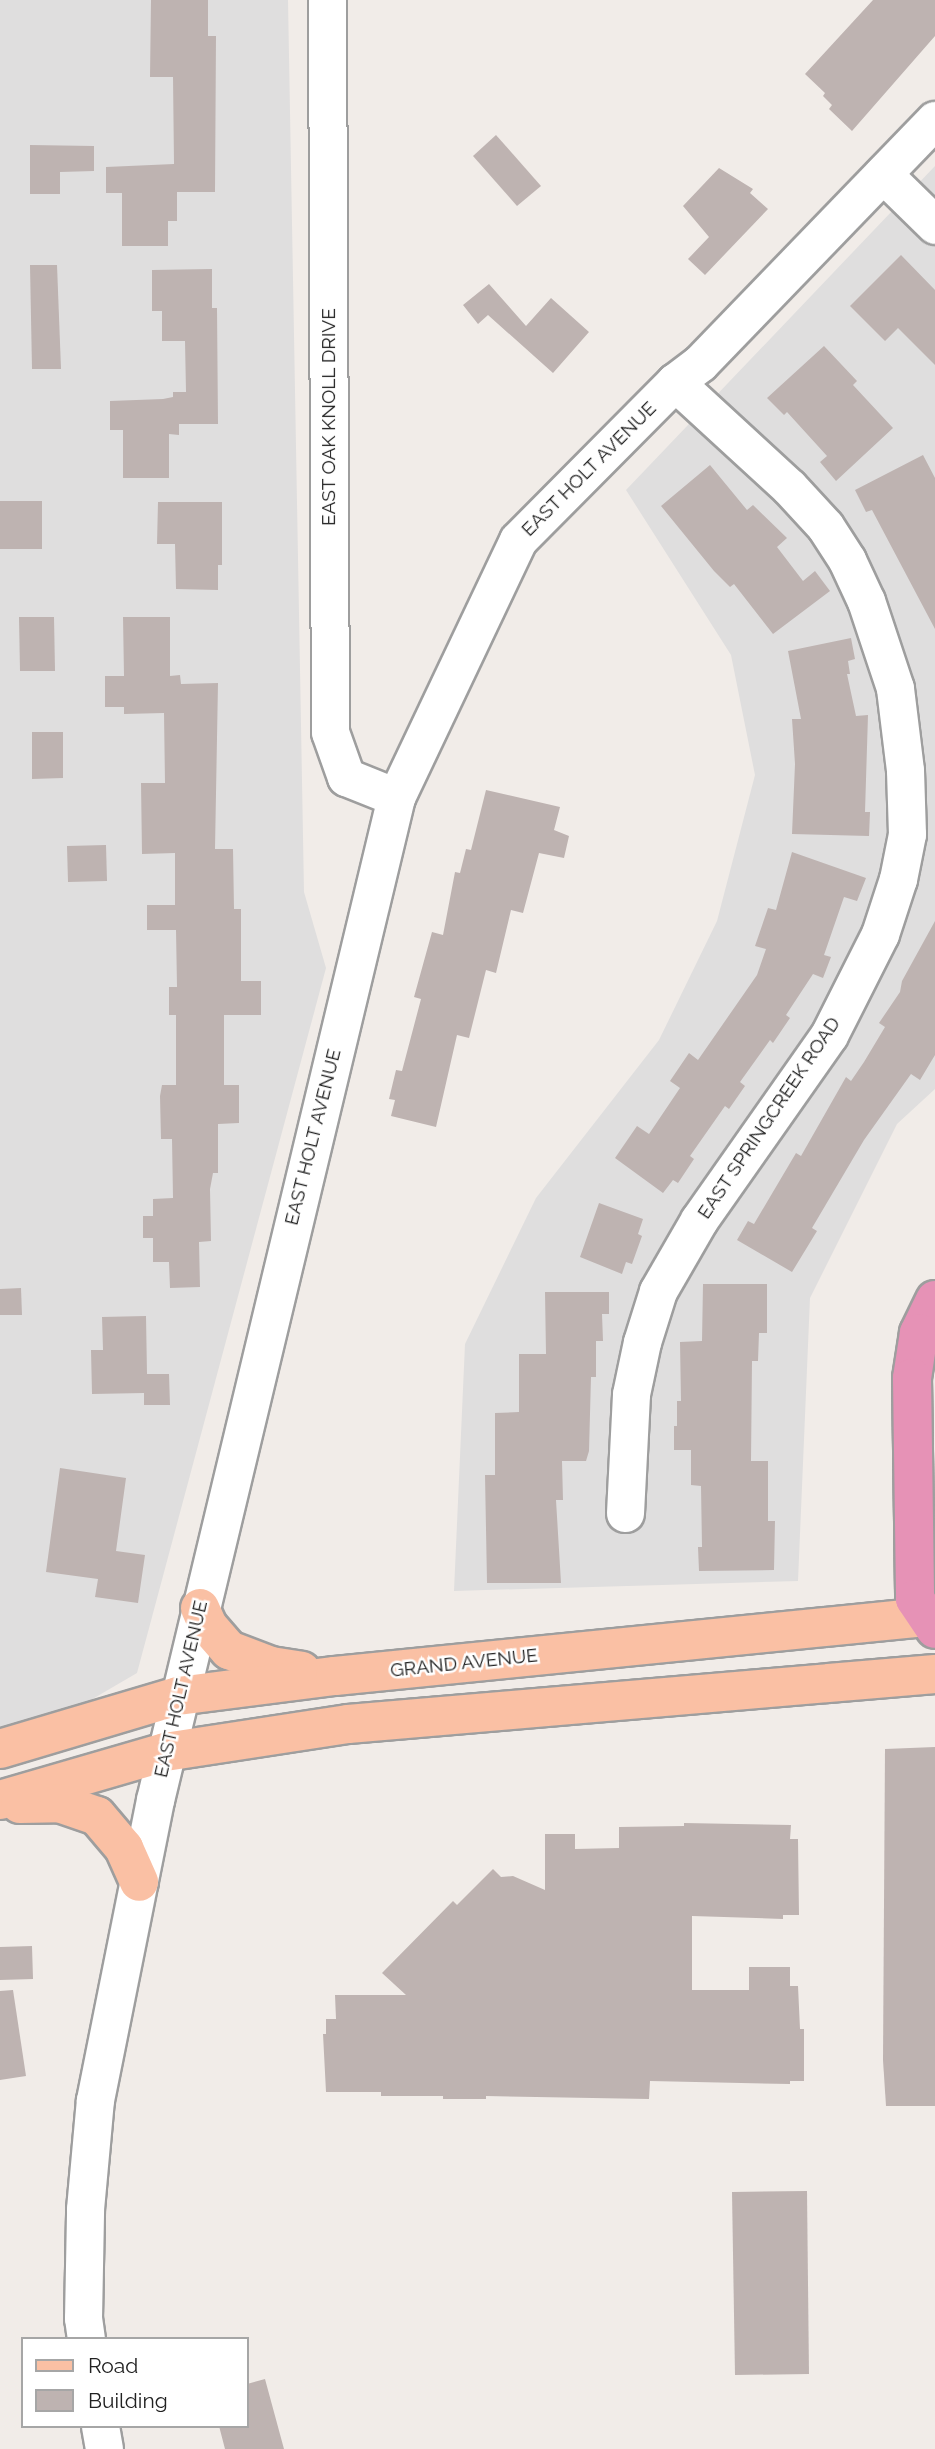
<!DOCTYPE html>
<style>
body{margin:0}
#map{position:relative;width:935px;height:2449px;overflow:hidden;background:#f1ece8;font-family:Raleway,sans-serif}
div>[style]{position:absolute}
.residential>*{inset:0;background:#dfdede}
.building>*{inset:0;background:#beb3b1}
.roads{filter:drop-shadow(2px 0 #9e9e9e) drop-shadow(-2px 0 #9e9e9e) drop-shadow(0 2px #9e9e9e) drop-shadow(0 -2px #9e9e9e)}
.minor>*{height:37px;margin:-18.5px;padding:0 18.5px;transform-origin:18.5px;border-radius:18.5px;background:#fff}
.major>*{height:38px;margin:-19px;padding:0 19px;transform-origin:19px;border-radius:19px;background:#fac0a4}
.highway>*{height:38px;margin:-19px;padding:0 19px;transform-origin:19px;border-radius:19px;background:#e692b6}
span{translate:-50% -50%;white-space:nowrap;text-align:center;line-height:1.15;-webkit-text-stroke:5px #fff;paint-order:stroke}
.street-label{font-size:19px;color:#212121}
.legend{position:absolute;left:21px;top:2337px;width:228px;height:91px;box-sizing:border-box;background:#fff;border:2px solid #a6a6a6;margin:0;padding:9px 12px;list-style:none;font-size:21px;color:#212121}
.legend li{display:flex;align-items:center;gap:14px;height:35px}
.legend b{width:35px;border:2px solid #a6a6a6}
</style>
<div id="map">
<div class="residential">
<div style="clip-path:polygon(0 0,288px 0,304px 892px,326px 968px,137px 1673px,0 1753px)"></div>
<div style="clip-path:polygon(935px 166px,935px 1089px,897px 1124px,810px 1298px,798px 1581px,454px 1591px,465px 1344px,536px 1198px,659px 1040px,717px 921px,755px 775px,731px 655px,626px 490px)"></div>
</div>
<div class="building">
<div style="clip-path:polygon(151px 0,208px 0,208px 36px,216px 36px,215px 192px,177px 192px,177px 221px,168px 221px,168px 246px,122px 246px,122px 193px,106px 193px,106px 167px,174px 164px,173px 77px,150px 77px)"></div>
<div style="clip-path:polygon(873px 0,935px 0,935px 36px,852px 131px,829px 109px,832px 105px,823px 96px,825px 93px,805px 74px)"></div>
<div style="clip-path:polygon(496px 135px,541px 186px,517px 206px,473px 156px)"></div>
<div style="clip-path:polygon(30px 145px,94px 146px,94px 171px,60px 172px,60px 194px,30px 194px)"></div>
<div style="clip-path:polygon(719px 168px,753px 189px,750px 193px,768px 209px,705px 275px,688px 259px,709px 237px,683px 206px)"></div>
<div style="clip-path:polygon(901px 255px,935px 290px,935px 365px,898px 328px,885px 341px,850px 306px)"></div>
<div style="clip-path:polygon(30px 265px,57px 265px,61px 369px,32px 369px)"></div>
<div style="clip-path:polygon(212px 269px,212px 308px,217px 308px,218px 424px,179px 424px,179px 435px,169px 434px,169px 478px,123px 478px,123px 430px,110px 430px,110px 401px,163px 399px,173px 397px,173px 392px,186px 392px,185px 341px,162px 341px,162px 311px,152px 311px,152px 270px)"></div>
<div style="clip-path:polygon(489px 284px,526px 326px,551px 298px,589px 332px,553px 373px,488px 315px,478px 324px,463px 305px)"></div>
<div style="clip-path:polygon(824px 346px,857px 381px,853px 385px,893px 428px,836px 481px,820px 462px,827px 456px,787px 412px,784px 415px,767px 398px)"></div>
<div style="clip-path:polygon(923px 455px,935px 478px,935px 629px,872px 510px,866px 512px,855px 490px)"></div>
<div style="clip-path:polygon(710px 465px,747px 510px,753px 505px,787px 538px,777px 547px,803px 581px,815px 571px,830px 591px,773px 634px,734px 584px,730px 587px,714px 571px,661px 506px)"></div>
<div style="clip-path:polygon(0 501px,42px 501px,42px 549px,0 549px)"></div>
<div style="clip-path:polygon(158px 502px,222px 502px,222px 565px,218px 565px,218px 590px,176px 589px,175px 544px,157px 544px)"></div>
<div style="clip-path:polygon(19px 617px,54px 617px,55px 671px,20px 671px)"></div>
<div style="clip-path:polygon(123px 617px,170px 617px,170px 676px,180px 675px,181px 684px,218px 683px,215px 849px,233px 849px,234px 909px,241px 909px,241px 981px,261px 981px,261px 1015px,224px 1015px,224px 1085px,239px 1085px,239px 1123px,218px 1124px,218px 1173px,213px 1173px,210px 1189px,211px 1241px,199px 1242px,200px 1287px,170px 1288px,169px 1262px,153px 1262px,153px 1238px,143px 1238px,143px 1216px,153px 1216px,153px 1199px,173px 1198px,172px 1139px,161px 1139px,160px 1096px,162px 1085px,176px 1085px,176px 1015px,169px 1015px,169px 987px,177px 987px,176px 930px,147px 930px,147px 905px,175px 905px,175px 853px,142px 854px,141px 783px,165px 783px,164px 713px,124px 714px,124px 707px,105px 707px,105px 676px,124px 676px)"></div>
<div style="clip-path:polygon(851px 638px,855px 659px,848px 661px,850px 674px,847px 674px,856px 716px,868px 715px,865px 812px,870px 812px,869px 836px,792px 834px,795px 764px,792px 719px,801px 719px,788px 651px)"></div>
<div style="clip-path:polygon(32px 732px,63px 732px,63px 778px,32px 779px)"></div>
<div style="clip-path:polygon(486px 790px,560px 807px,554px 830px,569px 836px,564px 858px,539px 853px,523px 913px,511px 910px,496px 973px,486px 970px,469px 1038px,457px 1035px,436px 1127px,391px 1116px,395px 1100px,389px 1099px,396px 1070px,402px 1071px,421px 999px,414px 997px,432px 932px,443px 935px,455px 872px,460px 873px,466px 849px,471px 850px)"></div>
<div style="clip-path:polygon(106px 845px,107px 881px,68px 882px,67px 846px)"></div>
<div style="clip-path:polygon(792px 852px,866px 878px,857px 901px,844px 897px,824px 955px,831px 957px,823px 978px,813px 974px,786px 1015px,790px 1018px,773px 1043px,770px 1040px,740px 1082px,745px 1086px,729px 1109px,725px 1106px,690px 1156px,694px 1159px,678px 1183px,673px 1180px,663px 1193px,615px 1158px,637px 1126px,649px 1134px,680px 1088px,670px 1081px,689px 1053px,698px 1060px,757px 975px,766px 949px,755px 946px,768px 908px,776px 910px)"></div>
<div style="clip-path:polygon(935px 921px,935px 1055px,920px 1080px,911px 1074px,864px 1140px,812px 1228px,817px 1231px,792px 1272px,737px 1240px,748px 1221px,754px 1224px,796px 1153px,801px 1156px,846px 1077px,851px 1081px,864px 1062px,885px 1027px,879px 1023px,900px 992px,902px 981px)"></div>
<div style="clip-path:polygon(599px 1203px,643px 1219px,638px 1234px,642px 1236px,632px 1264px,626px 1262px,622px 1274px,580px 1257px)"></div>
<div style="clip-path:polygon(703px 1284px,767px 1284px,767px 1333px,759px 1333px,758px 1361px,752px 1361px,751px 1461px,768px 1461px,768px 1521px,775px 1521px,774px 1570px,699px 1571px,698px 1547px,702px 1547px,701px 1486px,691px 1485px,691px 1450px,674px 1450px,674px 1426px,677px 1426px,677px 1401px,681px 1401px,680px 1342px,702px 1341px)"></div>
<div style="clip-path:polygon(21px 1288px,22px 1315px,0 1315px,0 1289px)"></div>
<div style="clip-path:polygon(545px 1292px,609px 1292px,609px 1314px,602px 1314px,603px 1341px,596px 1341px,596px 1377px,591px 1377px,589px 1451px,586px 1461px,562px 1461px,563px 1500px,556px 1500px,561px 1583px,487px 1583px,485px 1475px,495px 1475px,495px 1413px,519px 1412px,519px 1354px,546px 1354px)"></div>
<div style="clip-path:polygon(146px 1316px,147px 1374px,169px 1374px,170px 1405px,144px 1405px,144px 1393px,92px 1394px,91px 1350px,103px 1350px,102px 1317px)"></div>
<div style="clip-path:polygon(60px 1468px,126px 1478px,116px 1551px,145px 1555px,138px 1603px,95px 1597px,98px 1579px,46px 1572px)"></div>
<div style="clip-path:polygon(935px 1747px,935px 2106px,886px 2106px,883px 2060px,885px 1749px)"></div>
<div style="clip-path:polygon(684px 1823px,791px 1825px,790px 1839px,798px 1839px,799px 1915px,783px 1915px,783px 1919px,692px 1916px,692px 1990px,749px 1990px,749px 1967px,790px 1967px,790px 1986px,798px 1986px,800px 2029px,804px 2029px,804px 2081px,790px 2081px,790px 2084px,650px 2081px,649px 2099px,486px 2096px,486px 2099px,443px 2099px,443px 2096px,381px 2096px,381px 2092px,326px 2092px,323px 2034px,326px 2034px,326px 2019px,336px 2019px,335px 1995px,406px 1995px,382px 1973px,453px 1901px,457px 1905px,493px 1869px,501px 1877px,513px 1876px,545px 1890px,545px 1834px,575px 1834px,575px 1849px,619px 1848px,619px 1827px,684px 1826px)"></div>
<div style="clip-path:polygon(32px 1946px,33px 1979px,0 1980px,0 1947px)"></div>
<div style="clip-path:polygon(13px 1990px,26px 2076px,0 2080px,0 1991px)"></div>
<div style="clip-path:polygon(807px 2191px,809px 2374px,735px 2375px,732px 2192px)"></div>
<div style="clip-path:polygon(265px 2379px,284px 2449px,225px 2449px,219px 2426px,247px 2426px,247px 2384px)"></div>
</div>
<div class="roads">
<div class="minor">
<div style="left:327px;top:0;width:732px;rotate:89.77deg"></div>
<div style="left:330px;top:732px;width:48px;rotate:70.4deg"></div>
<div style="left:346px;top:777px;width:54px;rotate:21.8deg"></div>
<div style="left:883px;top:174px;width:73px;rotate:44.4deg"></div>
<div style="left:625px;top:1513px;width:119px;rotate:-87.1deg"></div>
<div style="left:631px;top:1394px;width:53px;rotate:-78.1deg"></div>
<div style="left:642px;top:1342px;width:53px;rotate:-72.6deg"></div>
<div style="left:658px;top:1291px;width:82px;rotate:-60deg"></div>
<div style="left:699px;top:1220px;width:226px;rotate:-54.9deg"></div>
<div style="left:829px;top:1035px;width:113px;rotate:-63.2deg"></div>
<div style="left:880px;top:934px;width:58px;rotate:-71.9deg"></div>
<div style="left:898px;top:879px;width:46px;rotate:-78.7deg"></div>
<div style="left:907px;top:834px;width:64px;rotate:-91.8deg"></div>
<div style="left:905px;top:770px;width:83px;rotate:-97deg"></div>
<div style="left:895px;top:688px;width:92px;rotate:-108.4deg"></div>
<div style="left:866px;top:601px;width:45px;rotate:-114.9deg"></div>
<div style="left:847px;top:560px;width:40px;rotate:-122.9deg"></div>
<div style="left:825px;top:526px;width:53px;rotate:-132.7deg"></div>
<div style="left:789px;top:487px;width:155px;rotate:-137.4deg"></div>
<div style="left:86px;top:2339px;width:21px;rotate:-98deg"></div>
<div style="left:83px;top:2318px;width:109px;rotate:-88.9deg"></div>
<div style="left:85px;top:2209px;width:109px;rotate:-84.8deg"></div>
<div style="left:95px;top:2100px;width:306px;rotate:-78.7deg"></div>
<div style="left:155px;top:1800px;width:1032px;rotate:-76.49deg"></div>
<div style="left:396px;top:797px;width:284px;rotate:-64.6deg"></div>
<div style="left:518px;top:540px;width:223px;rotate:-45.2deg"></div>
<div style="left:675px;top:382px;width:31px;rotate:-37deg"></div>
<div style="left:700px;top:363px;width:338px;rotate:-46deg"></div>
<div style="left:100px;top:2426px;width:23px;rotate:80deg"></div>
</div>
<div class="major">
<div style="left:200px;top:1608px;width:20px;rotate:66deg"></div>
<div style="left:208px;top:1626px;width:32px;rotate:49deg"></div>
<div style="left:229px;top:1650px;width:45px;rotate:20.9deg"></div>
<div style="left:271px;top:1666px;width:31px;rotate:9deg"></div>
<div style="left:0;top:1749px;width:186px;rotate:-16.6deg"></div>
<div style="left:178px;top:1696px;width:158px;rotate:-7.3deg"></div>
<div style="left:335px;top:1676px;width:603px;rotate:-5.71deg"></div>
<div style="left:0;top:1800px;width:172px;rotate:-16.2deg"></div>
<div style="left:165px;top:1752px;width:185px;rotate:-8.7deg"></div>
<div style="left:348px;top:1724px;width:589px;rotate:-4.87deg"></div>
<div style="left:20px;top:1804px;width:39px;rotate:-1deg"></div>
<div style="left:59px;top:1803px;width:40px;rotate:18.9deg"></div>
<div style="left:97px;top:1816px;width:42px;rotate:49.8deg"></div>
<div style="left:124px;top:1848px;width:37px;rotate:66deg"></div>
</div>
<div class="highway">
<div style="left:935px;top:1300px;width:37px;rotate:116deg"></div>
<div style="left:919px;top:1333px;width:46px;rotate:98.8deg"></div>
<div style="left:912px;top:1378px;width:221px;rotate:89.2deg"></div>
<div style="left:915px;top:1599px;width:36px;rotate:56deg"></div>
</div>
</div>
<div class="street-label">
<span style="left:329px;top:417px;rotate:-90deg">EAST OAK KNOLL DRIVE</span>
<span style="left:589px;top:469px;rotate:-45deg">EAST HOLT AVENUE</span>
<span style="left:769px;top:1118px;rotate:-56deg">EAST SPRINGCREEK ROAD</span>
<span style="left:313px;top:1137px;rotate:-76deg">EAST HOLT AVENUE</span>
<span style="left:464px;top:1663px;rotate:-6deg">GRAND AVENUE</span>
<span style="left:181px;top:1689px;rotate:-77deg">EAST HOLT AVENUE</span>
</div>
<ul class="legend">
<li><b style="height:9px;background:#fac0a4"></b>Road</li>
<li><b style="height:19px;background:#beb3b1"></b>Building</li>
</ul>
</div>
